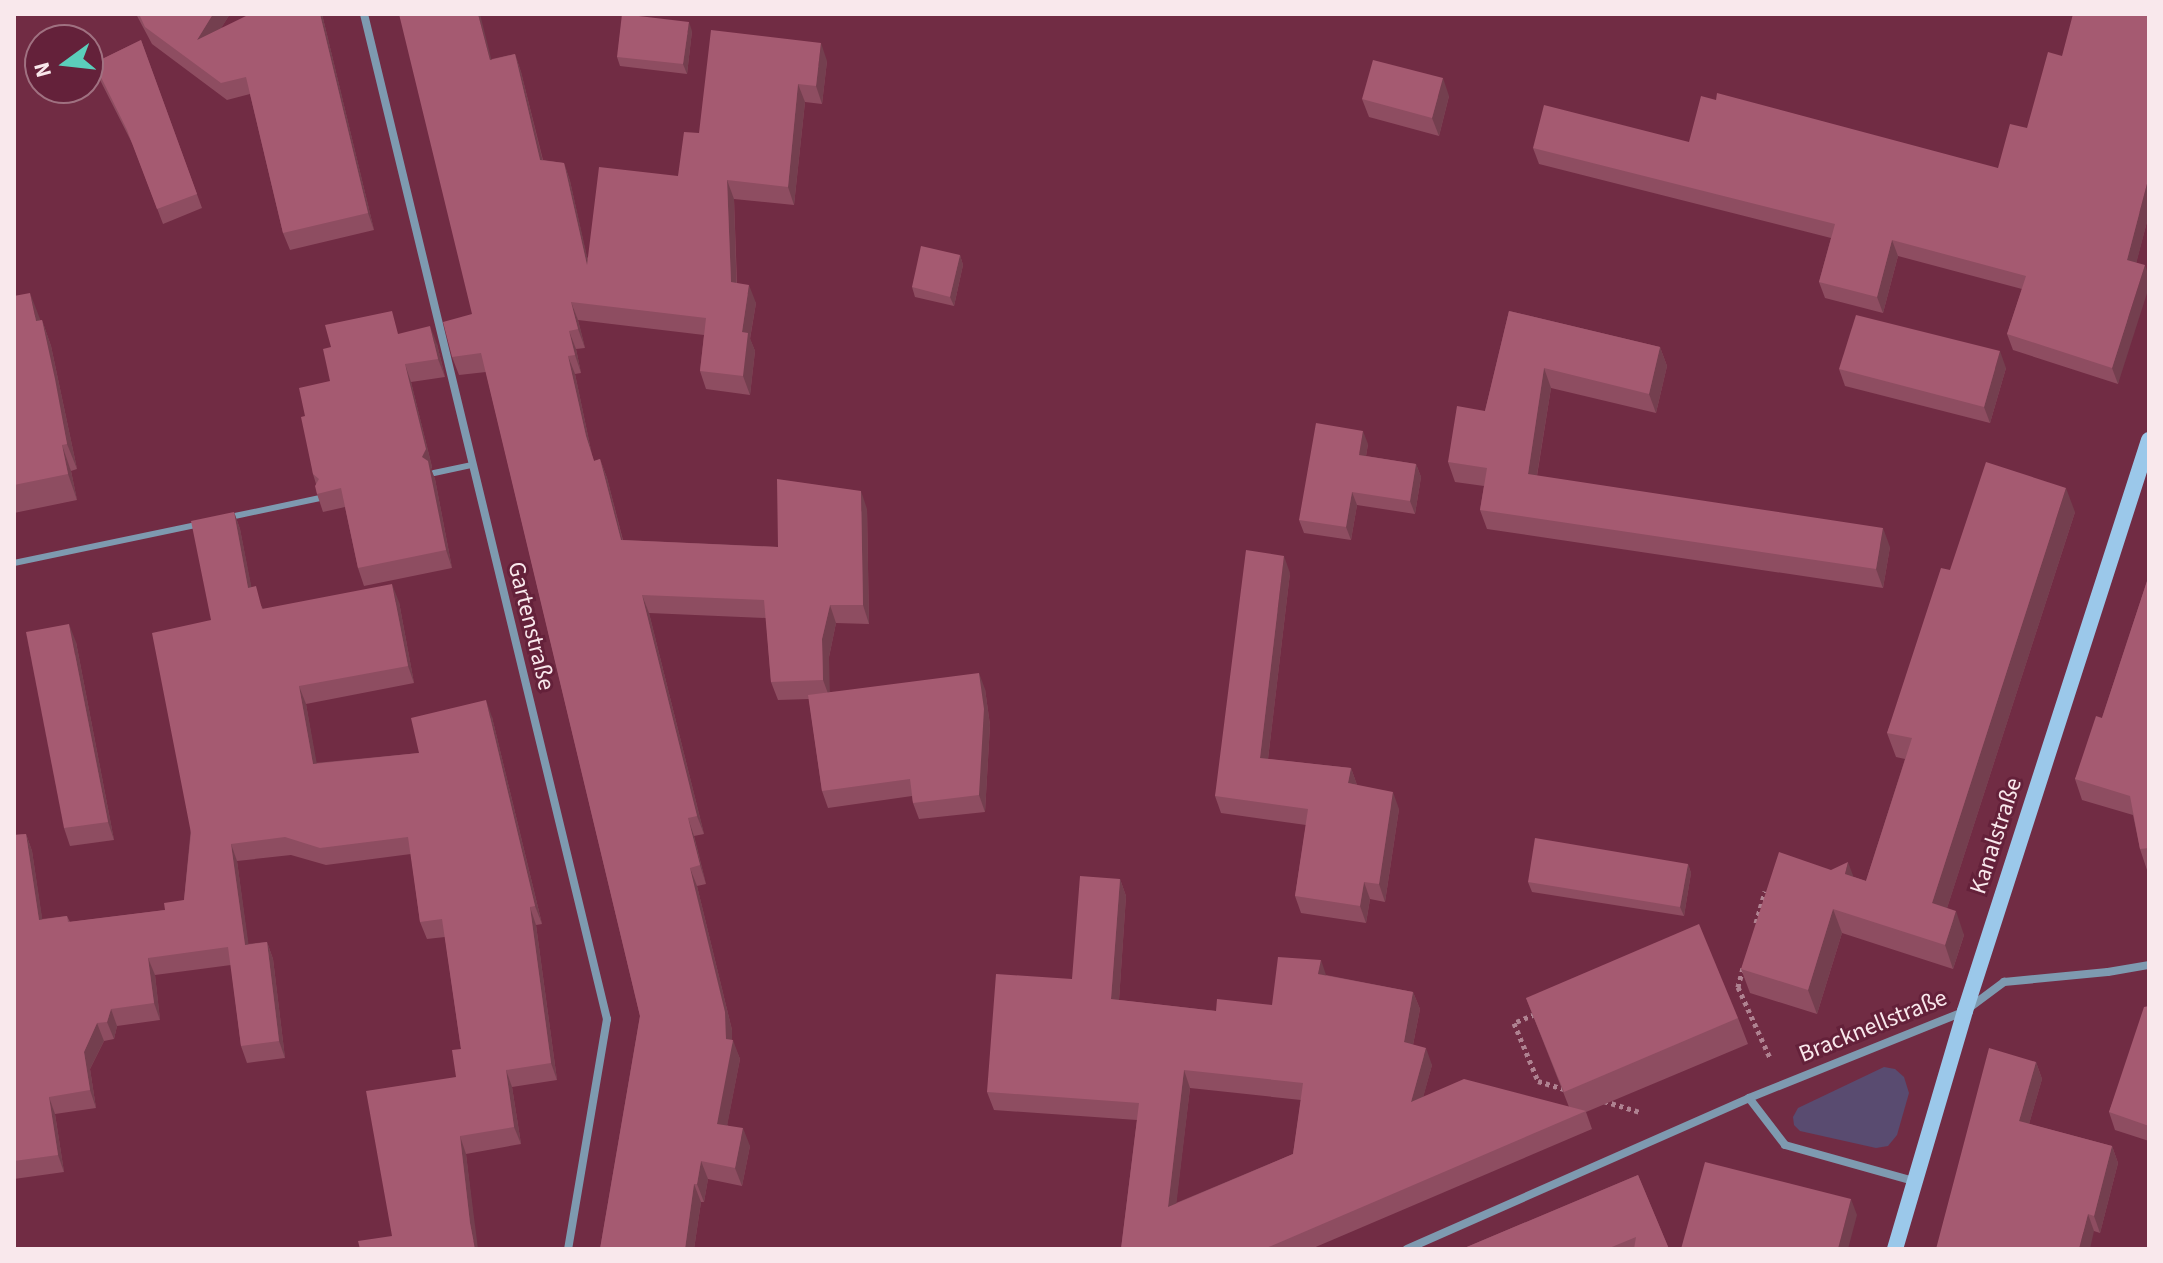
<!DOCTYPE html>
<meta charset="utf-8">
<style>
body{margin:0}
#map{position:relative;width:2163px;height:1263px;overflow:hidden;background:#712c44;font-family:"Source Sans 3",sans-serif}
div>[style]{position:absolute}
.green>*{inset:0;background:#594b70}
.path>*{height:5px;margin-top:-2.5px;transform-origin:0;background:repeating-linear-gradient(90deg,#af8291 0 4px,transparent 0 8px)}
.lane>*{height:6px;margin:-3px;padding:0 3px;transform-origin:3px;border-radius:3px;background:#7e9ab0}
.street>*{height:8px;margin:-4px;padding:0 4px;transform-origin:4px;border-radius:4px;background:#7e9ab0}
.secondary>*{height:16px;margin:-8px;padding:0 8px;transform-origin:8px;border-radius:8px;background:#9bc8ea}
.wall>*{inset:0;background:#8e4d61}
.shaded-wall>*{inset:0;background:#743f4f}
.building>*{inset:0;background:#a55a71}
span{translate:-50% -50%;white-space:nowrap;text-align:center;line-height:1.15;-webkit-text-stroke:6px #64213a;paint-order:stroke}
.street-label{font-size:24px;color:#f9e8ec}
.frame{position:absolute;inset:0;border:16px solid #f9e8ec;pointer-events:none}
.north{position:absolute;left:24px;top:24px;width:80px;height:80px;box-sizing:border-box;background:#64213a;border:2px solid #a07181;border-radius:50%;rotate:255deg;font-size:22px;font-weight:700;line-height:32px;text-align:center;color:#f9e8ec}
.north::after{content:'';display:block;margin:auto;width:28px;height:36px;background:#5bcebb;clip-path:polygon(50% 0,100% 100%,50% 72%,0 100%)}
</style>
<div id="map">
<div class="green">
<div style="clip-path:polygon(1884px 1067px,1895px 1069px,1904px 1077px,1909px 1093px,1897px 1135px,1888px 1146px,1876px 1148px,1800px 1131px,1794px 1125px,1793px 1117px,1798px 1108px)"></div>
</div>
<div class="path">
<div style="left:1756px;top:923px;width:33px;rotate:-74deg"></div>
<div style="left:1743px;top:968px;width:20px;rotate:105deg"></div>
<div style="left:1738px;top:987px;width:78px;rotate:65.7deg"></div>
<div style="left:1535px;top:1014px;width:23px;rotate:157deg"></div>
<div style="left:1514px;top:1023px;width:63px;rotate:67.5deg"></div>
<div style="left:1538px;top:1081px;width:30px;rotate:17deg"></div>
<div style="left:1604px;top:1101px;width:38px;rotate:17deg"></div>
</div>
<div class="lane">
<div style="left:434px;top:473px;width:39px;rotate:-12deg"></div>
<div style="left:230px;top:517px;width:92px;rotate:-11.9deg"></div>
<div style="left:14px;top:563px;width:190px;rotate:-11.8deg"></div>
</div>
<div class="street">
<div style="left:364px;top:14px;width:1034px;rotate:76.41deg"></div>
<div style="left:607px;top:1019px;width:233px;rotate:99.6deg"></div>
<div style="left:1749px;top:1098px;width:59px;rotate:52.5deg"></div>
<div style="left:1785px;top:1145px;width:134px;rotate:15.6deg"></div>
<div style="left:1407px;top:1249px;width:374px;rotate:-23.8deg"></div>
<div style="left:1749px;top:1098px;width:233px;rotate:-21.9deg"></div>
<div style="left:1965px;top:1011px;width:49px;rotate:-36.6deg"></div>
<div style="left:2004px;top:982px;width:104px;rotate:-5.5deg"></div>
<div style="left:2108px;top:972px;width:42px;rotate:-9.7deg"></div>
</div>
<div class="secondary">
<div style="left:1895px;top:1249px;width:248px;rotate:-73.6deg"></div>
<div style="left:1965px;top:1011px;width:600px;rotate:-72.14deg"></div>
</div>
<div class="wall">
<div style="clip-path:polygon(136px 14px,230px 14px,221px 28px,322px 14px,374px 230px,290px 250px,283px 233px,250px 94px,227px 100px,152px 44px)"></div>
<div style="clip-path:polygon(692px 31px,687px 74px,620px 66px,617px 57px)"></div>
<div style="clip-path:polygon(141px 40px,202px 208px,163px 224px,133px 145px,99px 78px,94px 63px)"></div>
<div style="clip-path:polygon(515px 54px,521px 72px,543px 160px,564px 163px,570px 181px,587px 258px,678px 176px,699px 133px,827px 61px,822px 104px,805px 102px,794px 205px,734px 199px,737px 283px,756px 303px,750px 339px,755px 351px,750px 395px,706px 389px,700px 371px,704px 335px,578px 320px,585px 348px,576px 349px,581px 373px,575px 374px,592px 455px,594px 461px,600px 459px,607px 478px,623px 540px,778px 547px,867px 509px,869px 624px,836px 623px,829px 657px,829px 692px,985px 689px,990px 725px,985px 812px,919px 819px,913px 803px,912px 796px,828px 808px,822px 791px,809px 699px,778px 700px,771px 682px,766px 618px,649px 613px,704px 834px,694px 836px,706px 884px,697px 886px,732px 1030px,732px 1040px,740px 1059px,727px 1125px,750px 1146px,742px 1186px,708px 1179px,704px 1202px,701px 1202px,694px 1249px,600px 1249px,640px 1016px,486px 372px,459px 375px,452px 357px,472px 314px,492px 59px)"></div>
<div style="clip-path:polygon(1449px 96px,1439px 136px,1369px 117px,1362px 99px)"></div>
<div style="clip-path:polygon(1689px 142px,2149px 214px,2136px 263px,2118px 384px,2013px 350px,2007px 334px,2022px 289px,1898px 256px,1883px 313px,1825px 298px,1819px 282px,1831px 238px,1539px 164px,1533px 148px)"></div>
<div style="clip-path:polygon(960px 255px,963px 265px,954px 306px,915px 297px,912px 287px)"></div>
<div style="clip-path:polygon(14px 296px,40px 320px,42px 320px,51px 346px,77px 469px,71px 471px,77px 500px,14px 513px)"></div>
<div style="clip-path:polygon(1509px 311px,1660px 347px,1667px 366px,1656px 413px,1551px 388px,1537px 476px,1890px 547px,1883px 588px,1487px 529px,1480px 510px,1484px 486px,1455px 482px,1448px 462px,1485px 411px)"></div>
<div style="clip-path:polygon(400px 334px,437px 344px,445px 377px,411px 382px,432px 467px,431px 469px,435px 479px,452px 568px,364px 586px,358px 568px,345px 507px,323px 512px,317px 494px,316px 484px,313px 474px,305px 416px)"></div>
<div style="clip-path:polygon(2006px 368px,1990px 423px,1845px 386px,1839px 369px)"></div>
<div style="clip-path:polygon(1368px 444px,1366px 456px,1416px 464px,1421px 477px,1415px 514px,1357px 505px,1351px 540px,1304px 533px,1299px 520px)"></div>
<div style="clip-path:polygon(234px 512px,240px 529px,251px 587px,263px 609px,399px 602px,414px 683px,306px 704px,316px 763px,419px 753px,492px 717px,542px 924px,536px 925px,557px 1080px,512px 1087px,521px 1144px,466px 1154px,476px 1241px,392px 1236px,456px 1077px,461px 1049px,445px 937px,427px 939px,420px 922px,411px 854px,326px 865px,291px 855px,237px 861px,248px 944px,267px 942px,273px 959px,285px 1058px,247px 1063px,241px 1046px,231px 965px,155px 975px,160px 1020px,117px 1026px,114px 1039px,104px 1041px,90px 1069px,96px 1108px,55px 1114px,64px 1172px,14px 1179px,14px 835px,26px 834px,32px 851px,42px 919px,67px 916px,70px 922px,165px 910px,184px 900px,211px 620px)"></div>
<div style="clip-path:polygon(2075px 512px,1947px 908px,1964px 935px,1953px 969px,1842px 933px,1817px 1014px,1750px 993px,1741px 969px,1854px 877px,1866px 881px,1905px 759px,1896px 757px,1887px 733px,1950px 570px)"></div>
<div style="clip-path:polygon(1290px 573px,1268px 759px,1351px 768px,1357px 785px,1399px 809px,1385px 902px,1370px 899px,1366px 923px,1301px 913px,1295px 896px,1306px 825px,1221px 813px,1215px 796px)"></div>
<div style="clip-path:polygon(2149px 575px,2149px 870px,2147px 870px,2140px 849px,2133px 815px,2082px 800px,2075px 779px,2102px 718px)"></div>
<div style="clip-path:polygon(76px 642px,114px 840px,70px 846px,64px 828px)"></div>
<div style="clip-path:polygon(1688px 864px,1691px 873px,1684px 916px,1532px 892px,1528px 882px)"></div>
<div style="clip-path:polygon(evenodd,1120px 879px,1126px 896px,1119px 1000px,1216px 1011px,1272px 1005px,1326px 975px,1413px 992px,1420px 1009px,1413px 1045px,1432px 1065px,1423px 1097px,1569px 1107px,1526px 998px,1738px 1018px,1748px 1044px,1586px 1112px,1592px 1129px,1311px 1249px,1121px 1249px,1137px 1120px,994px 1110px,987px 1092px,1072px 979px,1120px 879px,1190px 1088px,1301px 1100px,1293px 1154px,1176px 1203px,1190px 1088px)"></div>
<div style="clip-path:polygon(2149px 1006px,2149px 1141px,2115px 1130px,2109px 1112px)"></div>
<div style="clip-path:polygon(2036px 1062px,2042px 1079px,2029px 1124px,2112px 1146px,2118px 1163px,2100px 1233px,2094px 1231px,1936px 1249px)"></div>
<div style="clip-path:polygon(1638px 1175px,1669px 1249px,1462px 1249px)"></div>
</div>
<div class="shaded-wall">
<div style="clip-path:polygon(213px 14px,230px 14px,203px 57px,197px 40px)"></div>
<div style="clip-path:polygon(320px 14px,322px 14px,374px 230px,368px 213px)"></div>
<div style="clip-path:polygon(478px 14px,480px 14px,496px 78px,490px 60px)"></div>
<div style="clip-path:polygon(689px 22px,692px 31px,687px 74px,683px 64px)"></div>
<div style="clip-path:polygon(821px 43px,827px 61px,822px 104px,816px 86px)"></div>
<div style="clip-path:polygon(515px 54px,521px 72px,547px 178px,540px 160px)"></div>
<div style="clip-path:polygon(1443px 78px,1449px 96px,1439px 136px,1432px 118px)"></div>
<div style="clip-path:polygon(798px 84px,805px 102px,794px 205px,788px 187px)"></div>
<div style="clip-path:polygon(564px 163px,570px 181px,593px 283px,587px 265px)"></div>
<div style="clip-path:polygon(2149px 176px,2149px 214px,2133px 276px,2127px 260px)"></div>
<div style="clip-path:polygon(727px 180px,734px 199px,737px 300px,731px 282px)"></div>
<div style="clip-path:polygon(1892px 240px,1898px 256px,1883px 313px,1877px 297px)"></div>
<div style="clip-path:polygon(960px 255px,963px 265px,954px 306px,950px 297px)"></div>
<div style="clip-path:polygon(2145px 265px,2149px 277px,2149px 287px,2118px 384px,2112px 368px)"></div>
<div style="clip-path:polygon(749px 285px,756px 303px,750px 338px,755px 351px,750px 395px,743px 376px,742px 332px)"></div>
<div style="clip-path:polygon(30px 293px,40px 319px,46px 347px,36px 321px)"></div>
<div style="clip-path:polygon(571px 302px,578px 320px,585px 348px,578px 329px)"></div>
<div style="clip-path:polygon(42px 320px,51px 346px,77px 469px,67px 444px)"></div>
<div style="clip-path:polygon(430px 326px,437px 344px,445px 377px,438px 359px)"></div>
<div style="clip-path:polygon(569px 331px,576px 349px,581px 373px,575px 355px)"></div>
<div style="clip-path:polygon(1660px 347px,1667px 366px,1656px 413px,1649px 394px)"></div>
<div style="clip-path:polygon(2000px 351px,2006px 368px,1990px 423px,1984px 407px)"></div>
<div style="clip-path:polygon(568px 356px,575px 374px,592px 455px,586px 436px)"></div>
<div style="clip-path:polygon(405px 364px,411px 382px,432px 467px,431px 469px,435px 479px,452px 568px,446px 550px,422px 457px)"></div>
<div style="clip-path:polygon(1544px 368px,1551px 388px,1534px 493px,1528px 474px)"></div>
<div style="clip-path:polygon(1363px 431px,1368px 444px,1364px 468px,1359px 455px)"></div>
<div style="clip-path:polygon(62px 445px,71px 471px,77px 500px,68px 474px)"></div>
<div style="clip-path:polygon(600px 459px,607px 478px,627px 558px,621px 540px)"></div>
<div style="clip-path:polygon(1416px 464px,1421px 477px,1415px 514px,1410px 501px)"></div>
<div style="clip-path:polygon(2066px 488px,2075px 512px,1941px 927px,1932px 903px)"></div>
<div style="clip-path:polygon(861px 491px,867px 509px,869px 624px,863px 605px)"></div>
<div style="clip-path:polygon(1352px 492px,1357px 505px,1351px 540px,1346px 527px)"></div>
<div style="clip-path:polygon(234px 512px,240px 529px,255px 605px,248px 588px)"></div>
<div style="clip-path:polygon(1883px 528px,1890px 547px,1883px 588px,1876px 569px)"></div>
<div style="clip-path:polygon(1284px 556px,1290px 573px,1266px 776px,1260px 758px)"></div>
<div style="clip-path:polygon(392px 584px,399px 602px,414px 683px,408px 666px)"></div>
<div style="clip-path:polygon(642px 595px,649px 613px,704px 834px,697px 816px)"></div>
<div style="clip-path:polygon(830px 605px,836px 623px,829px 657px,830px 699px,823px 680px,822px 639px)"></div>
<div style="clip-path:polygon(69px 624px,76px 642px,114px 840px,108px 822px)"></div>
<div style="clip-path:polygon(979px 673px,985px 689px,990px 725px,985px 812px,979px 795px)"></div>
<div style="clip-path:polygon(299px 686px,306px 704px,320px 781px,313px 764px)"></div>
<div style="clip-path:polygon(486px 700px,492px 717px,542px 924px,535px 906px)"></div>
<div style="clip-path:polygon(1351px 768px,1357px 785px,1348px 783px)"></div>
<div style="clip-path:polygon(1393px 792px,1399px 809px,1385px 902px,1379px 884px)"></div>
<div style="clip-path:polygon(688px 818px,694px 836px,706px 884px,700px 865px)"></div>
<div style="clip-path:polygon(26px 834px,32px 851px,45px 937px,39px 920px)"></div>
<div style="clip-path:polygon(231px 844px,237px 861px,251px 962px,245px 945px)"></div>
<div style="clip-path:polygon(1848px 862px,1857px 886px,1845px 874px)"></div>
<div style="clip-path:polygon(1688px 864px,1691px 873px,1684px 916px,1680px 907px)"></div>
<div style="clip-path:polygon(690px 868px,697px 886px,732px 1030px,732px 1045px,733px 1040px,740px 1059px,724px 1142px,717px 1124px,726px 1039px)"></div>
<div style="clip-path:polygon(1120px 879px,1126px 896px,1118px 1016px,1111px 999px)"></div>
<div style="clip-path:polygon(1364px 882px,1370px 899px,1366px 923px,1360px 906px)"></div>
<div style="clip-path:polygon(530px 907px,536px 925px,557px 1080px,551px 1063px)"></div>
<div style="clip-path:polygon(1833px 909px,1842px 933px,1817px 1014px,1808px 990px)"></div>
<div style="clip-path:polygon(1956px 911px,1964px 935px,1953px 969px,1945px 945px)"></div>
<div style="clip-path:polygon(267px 942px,273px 959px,285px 1058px,279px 1041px)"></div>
<div style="clip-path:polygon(148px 958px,155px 975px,160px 1020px,154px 1003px)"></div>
<div style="clip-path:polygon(1321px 960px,1327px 978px,1318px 974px)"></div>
<div style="clip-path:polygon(1413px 992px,1420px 1009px,1410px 1060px,1404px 1042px)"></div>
<div style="clip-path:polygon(111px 1009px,117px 1026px,114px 1039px,107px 1022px)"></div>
<div style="clip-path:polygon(97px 1023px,104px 1041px,90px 1069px,96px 1108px,90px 1090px,84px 1052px)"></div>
<div style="clip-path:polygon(1426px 1048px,1432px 1065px,1417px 1120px,1411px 1102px)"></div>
<div style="clip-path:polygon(2036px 1062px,2042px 1079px,2025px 1138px,2019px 1121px)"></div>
<div style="clip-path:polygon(506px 1070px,512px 1087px,521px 1144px,514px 1127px)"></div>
<div style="clip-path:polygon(1184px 1070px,1190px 1088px,1174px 1224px,1168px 1207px)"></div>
<div style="clip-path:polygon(49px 1097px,55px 1114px,64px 1172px,58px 1155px)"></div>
<div style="clip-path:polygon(743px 1128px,750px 1146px,742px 1186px,735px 1168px)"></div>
<div style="clip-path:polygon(460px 1136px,466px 1154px,478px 1249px,475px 1249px,470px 1223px)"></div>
<div style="clip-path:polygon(2112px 1146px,2118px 1163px,2100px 1233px,2094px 1216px)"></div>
<div style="clip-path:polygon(701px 1161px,708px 1179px,704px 1202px,697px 1184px)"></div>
<div style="clip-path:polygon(694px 1184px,701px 1202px,694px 1249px,685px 1249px)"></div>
<div style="clip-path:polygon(1851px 1199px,1857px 1215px,1848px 1249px,1838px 1249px)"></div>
<div style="clip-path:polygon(2088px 1214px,2094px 1231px,2090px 1249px,2079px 1249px)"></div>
</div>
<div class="building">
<div style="clip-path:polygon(139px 14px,213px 14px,197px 40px,250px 14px,320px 14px,368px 213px,283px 233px,246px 77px,221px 83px,145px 27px)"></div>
<div style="clip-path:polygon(399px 14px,478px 14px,490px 60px,515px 54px,540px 160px,564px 163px,587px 265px,599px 167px,678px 176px,684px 132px,699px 133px,711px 30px,821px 43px,816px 86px,798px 84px,788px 187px,727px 180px,731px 282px,749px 285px,742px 332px,748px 333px,743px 376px,700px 371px,706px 318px,571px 302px,578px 329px,569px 331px,575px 355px,568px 356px,586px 436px,594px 461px,600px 459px,621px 540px,778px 547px,777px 479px,861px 491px,863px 605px,830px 605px,822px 639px,823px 680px,771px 682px,764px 600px,642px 595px,697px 816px,688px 818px,700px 865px,690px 868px,725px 1012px,726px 1039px,733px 1040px,717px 1124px,743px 1128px,735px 1168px,701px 1161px,697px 1184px,694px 1184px,685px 1249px,600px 1249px,640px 1016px,481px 353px,452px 357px,443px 322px,472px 314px)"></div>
<div style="clip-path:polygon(622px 14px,689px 22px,683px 64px,617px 57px)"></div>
<div style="clip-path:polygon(2073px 14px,2127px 14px,2131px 15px,2132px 14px,2149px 14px,2149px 176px,2127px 260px,2145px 265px,2112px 368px,2007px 334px,2026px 276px,1892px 240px,1877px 297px,1819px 282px,1835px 224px,1533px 148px,1544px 105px,1689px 142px,1701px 96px,1716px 100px,1717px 93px,1998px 168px,2010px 124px,2027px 128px,2048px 52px,2062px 56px)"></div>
<div style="clip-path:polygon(141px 40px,197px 194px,157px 209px,127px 130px,94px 63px)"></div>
<div style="clip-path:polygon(1373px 60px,1443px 78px,1432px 118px,1362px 99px)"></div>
<div style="clip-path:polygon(921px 246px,960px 255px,950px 297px,912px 287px)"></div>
<div style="clip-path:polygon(30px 293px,36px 321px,42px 320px,55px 379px,67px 444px,62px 445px,68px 474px,14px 485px,14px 296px)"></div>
<div style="clip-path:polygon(392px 311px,398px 334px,430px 326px,438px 359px,405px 364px,426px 449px,422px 457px,428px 461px,446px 550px,358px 568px,341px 488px,317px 494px,315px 486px,319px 479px,313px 474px,301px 417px,305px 416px,299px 388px,330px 381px,323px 349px,331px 347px,325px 325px)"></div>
<div style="clip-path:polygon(1509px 311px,1660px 347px,1649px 394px,1544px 368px,1528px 474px,1883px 528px,1876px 569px,1480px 510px,1487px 468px,1448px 462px,1457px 406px,1485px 411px)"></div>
<div style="clip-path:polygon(1856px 315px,2000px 351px,1984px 407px,1839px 369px)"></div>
<div style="clip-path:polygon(1316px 423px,1363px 431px,1359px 455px,1416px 464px,1410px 501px,1352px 492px,1346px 527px,1299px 520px)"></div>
<div style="clip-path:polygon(1986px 462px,2066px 488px,1932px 903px,1956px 911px,1945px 945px,1833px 909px,1808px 990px,1741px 969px,1779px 852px,1831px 870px,1848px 862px,1845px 874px,1866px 881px,1912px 738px,1887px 733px,1941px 568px,1950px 570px)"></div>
<div style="clip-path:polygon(234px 512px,248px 588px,256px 586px,262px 609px,392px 584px,408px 666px,299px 686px,313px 764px,419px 753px,411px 718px,486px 700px,535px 906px,530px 907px,551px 1063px,506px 1070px,514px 1127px,460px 1136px,470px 1223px,475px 1249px,360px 1249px,358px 1241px,392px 1236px,366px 1091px,456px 1077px,452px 1050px,461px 1049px,442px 919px,420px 922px,408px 837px,320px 848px,285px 837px,231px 844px,245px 945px,267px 942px,279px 1041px,241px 1046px,228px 947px,148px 958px,154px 1003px,111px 1009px,107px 1022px,97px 1023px,84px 1052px,90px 1090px,49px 1097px,58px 1155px,14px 1161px,14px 835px,26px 834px,39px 920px,67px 916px,68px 922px,165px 910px,164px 903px,184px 900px,191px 833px,152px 633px,211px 620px,191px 521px)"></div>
<div style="clip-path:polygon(1246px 550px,1284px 556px,1260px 758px,1351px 768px,1348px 783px,1393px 792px,1379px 884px,1364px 882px,1360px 906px,1295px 896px,1308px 809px,1215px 796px)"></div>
<div style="clip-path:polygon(2149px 575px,2149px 848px,2140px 849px,2130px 796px,2075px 779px,2096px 716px,2102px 718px)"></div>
<div style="clip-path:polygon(69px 624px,108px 822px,64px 828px,26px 632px)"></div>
<div style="clip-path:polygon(979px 673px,984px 709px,979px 795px,913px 803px,910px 779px,822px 791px,808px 695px)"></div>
<div style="clip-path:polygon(1535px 838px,1688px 864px,1680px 907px,1528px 882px)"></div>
<div style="clip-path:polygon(evenodd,1080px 876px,1120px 879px,1111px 999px,1216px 1011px,1217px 999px,1272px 1005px,1278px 957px,1321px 960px,1318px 974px,1413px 992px,1404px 1042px,1426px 1048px,1411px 1102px,1464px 1079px,1586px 1111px,1264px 1249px,1121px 1249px,1139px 1103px,987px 1092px,996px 974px,1072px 979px,1080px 876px,1184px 1070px,1303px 1083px,1293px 1154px,1168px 1207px,1184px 1070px)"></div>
<div style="clip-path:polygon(1699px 924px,1738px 1018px,1564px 1092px,1526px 998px)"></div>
<div style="clip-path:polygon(2149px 1006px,2149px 1126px,2109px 1112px,2144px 1007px)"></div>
<div style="clip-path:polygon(1989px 1048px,2036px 1062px,2019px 1121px,2112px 1146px,2094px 1216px,2088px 1214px,2079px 1249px,1936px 1249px)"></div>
<div style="clip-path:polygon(1705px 1162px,1851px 1199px,1838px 1249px,1681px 1249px)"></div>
<div style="clip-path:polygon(1638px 1175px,1669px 1249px,1634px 1249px,1636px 1237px,1607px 1249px,1462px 1249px)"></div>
</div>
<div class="street-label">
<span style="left:531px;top:626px;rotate:76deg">Gartenstraße</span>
<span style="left:1996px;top:836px;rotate:-72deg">Kanalstraße</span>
<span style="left:1873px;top:1026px;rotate:-22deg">Bracknellstraße</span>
</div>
<div class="frame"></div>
<div class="north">N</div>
</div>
